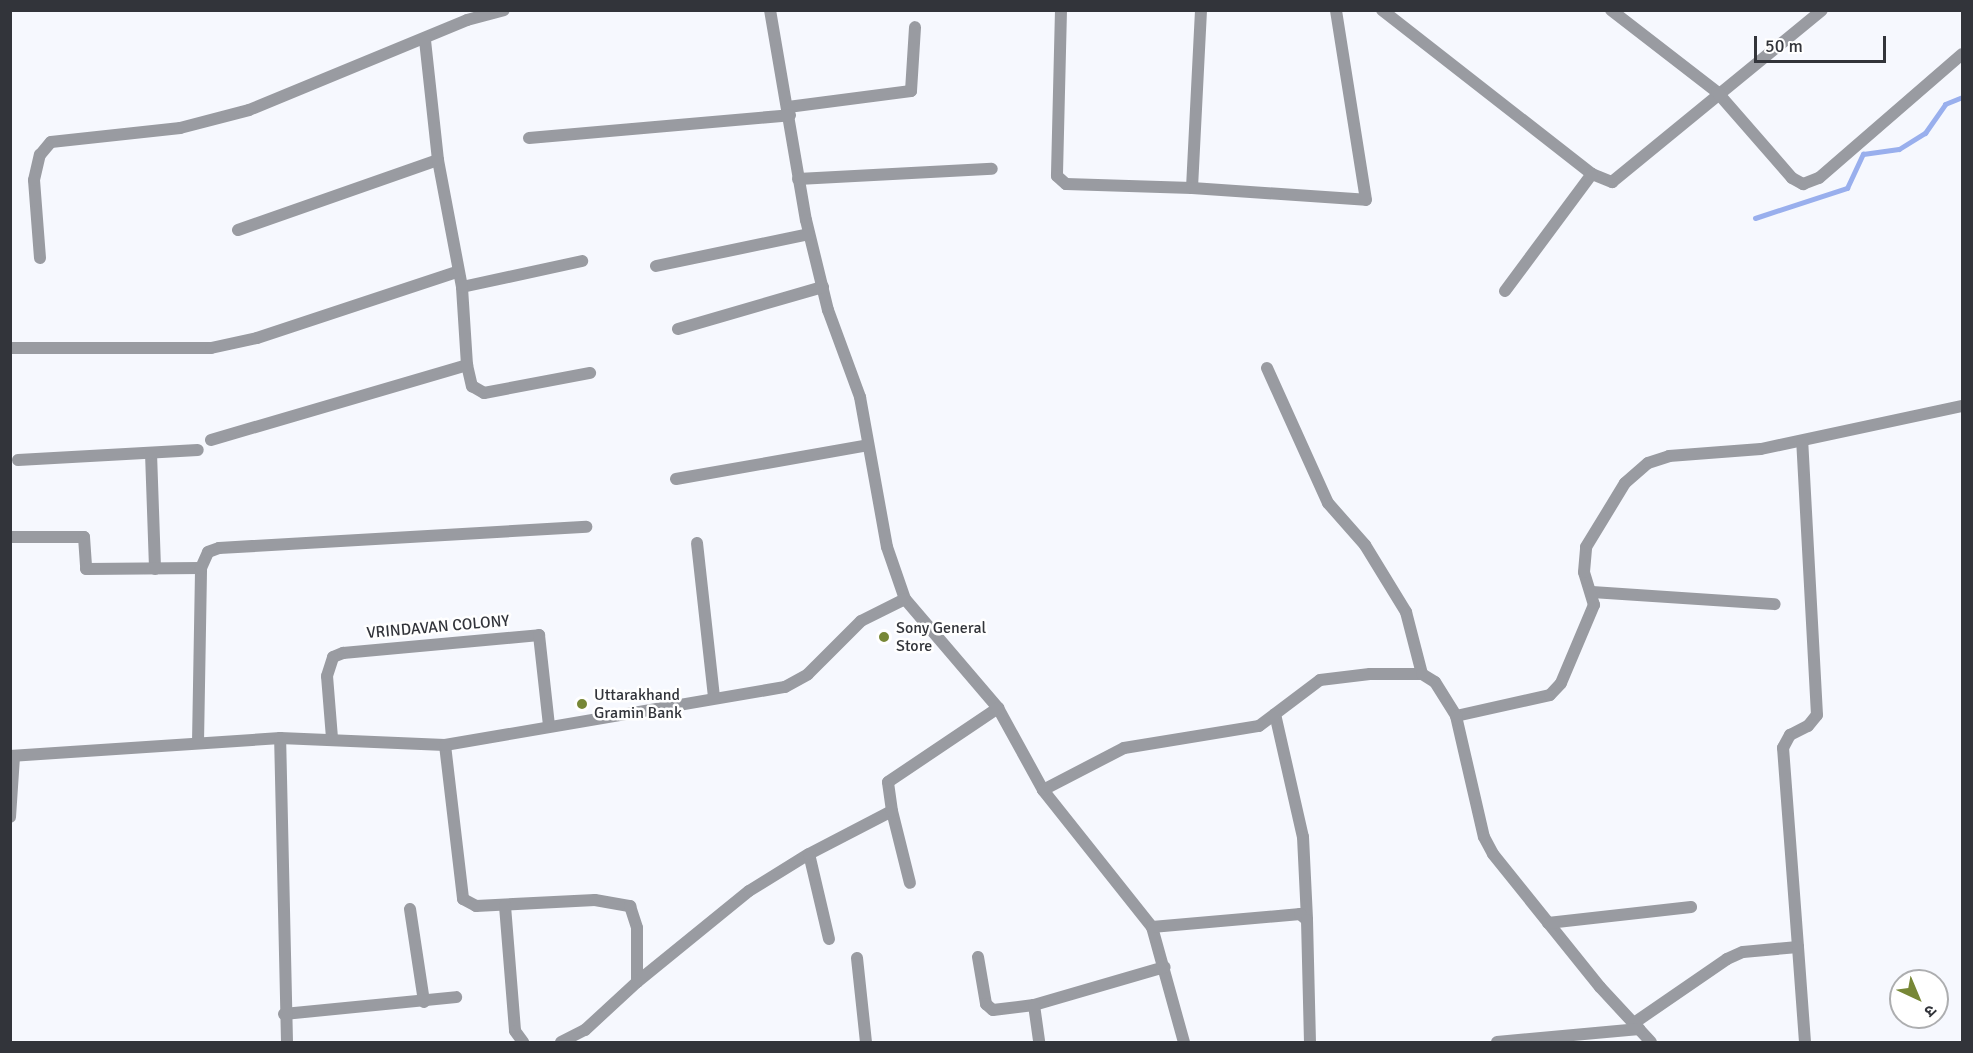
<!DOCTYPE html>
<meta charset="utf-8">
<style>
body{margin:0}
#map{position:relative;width:1973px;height:1053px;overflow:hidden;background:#f6f8fe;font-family:Signika,"Noto Sans Devanagari",sans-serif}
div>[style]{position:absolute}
.stream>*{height:5px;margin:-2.5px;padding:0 2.5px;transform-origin:2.5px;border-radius:2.5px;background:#99afed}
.street>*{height:12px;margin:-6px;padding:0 6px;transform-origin:6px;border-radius:6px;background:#999ba1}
.dots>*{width:16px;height:16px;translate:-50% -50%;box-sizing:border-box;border:3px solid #fff;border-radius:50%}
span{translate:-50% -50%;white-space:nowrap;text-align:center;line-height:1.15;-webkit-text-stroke:5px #fff;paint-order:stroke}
.street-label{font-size:16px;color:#32343a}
.poi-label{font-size:16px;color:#32343a}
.left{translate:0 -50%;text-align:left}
.frame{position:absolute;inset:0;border:12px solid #32343a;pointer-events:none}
.north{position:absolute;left:1889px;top:969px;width:60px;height:60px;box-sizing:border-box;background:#fff;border:2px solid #adaeb0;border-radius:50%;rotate:136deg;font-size:16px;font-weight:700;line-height:24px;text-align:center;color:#32343a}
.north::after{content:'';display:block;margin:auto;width:21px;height:27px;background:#778736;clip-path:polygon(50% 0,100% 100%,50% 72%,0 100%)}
.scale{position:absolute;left:1754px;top:36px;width:132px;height:27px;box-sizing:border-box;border:3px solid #32343a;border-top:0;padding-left:8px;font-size:18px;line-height:21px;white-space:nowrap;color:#32343a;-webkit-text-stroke:4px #fff;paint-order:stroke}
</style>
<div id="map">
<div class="stream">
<div style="left:1755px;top:218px;width:97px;rotate:-18.1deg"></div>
<div style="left:1847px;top:188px;width:38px;rotate:-65deg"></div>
<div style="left:1863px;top:154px;width:36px;rotate:-8deg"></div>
<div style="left:1899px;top:149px;width:31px;rotate:-32deg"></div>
<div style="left:1925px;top:133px;width:35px;rotate:-55deg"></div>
<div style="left:1945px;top:104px;width:18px;rotate:-22deg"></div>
</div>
<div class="street">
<div style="left:770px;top:10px;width:213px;rotate:80.3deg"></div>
<div style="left:806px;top:220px;width:93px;rotate:76.3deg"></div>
<div style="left:828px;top:310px;width:93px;rotate:69.8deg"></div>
<div style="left:860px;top:397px;width:152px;rotate:79.8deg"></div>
<div style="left:887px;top:547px;width:55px;rotate:70.9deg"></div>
<div style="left:905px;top:599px;width:143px;rotate:49.5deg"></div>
<div style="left:998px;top:708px;width:94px;rotate:61.2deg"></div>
<div style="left:1043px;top:790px;width:175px;rotate:51.5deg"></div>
<div style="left:1152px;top:927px;width:119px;rotate:74.5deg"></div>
<div style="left:1061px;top:10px;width:166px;rotate:91.4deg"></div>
<div style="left:1057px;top:176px;width:12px;rotate:42deg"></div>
<div style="left:1066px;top:184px;width:126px;rotate:1.8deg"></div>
<div style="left:1192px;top:188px;width:178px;rotate:-87.1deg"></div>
<div style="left:1382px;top:10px;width:266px;rotate:38deg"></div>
<div style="left:1592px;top:174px;width:22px;rotate:22deg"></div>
<div style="left:1612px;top:182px;width:271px;rotate:-39.3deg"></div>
<div style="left:1611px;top:10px;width:134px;rotate:37.7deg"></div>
<div style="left:1717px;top:92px;width:114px;rotate:48.9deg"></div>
<div style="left:1792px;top:178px;width:13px;rotate:29deg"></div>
<div style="left:1803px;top:184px;width:17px;rotate:-21deg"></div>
<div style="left:1819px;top:178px;width:189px;rotate:-40.9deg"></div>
<div style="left:788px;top:107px;width:124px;rotate:-7.4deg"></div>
<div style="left:911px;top:91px;width:64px;rotate:-86.4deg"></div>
<div style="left:529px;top:138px;width:262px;rotate:-5deg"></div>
<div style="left:798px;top:179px;width:194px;rotate:-3deg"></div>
<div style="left:1192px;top:188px;width:174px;rotate:3.9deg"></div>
<div style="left:1366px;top:200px;width:192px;rotate:-99deg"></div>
<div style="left:238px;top:230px;width:212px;rotate:-19.3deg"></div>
<div style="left:40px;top:258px;width:78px;rotate:-94.4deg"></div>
<div style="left:34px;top:180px;width:26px;rotate:-77deg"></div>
<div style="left:40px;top:155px;width:17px;rotate:-50deg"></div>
<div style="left:51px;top:142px;width:130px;rotate:-6.2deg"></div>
<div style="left:180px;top:128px;width:71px;rotate:-14.6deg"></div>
<div style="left:249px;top:110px;width:236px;rotate:-22.4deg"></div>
<div style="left:467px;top:20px;width:38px;rotate:-15deg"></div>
<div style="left:656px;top:266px;width:156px;rotate:-11.8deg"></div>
<div style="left:462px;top:287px;width:123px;rotate:-12.2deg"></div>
<div style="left:1505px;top:291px;width:146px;rotate:-53.4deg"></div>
<div style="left:678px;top:329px;width:151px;rotate:-16.2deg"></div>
<div style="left:10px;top:348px;width:201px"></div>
<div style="left:211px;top:348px;width:47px;rotate:-12.3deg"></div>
<div style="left:257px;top:338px;width:211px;rotate:-18.3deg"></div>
<div style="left:467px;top:365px;width:22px;rotate:77deg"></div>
<div style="left:472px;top:386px;width:14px;rotate:30deg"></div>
<div style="left:484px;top:393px;width:108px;rotate:-10.7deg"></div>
<div style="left:1267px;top:368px;width:148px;rotate:65.7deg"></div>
<div style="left:1328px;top:503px;width:56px;rotate:48.6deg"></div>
<div style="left:1365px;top:545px;width:79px;rotate:58.5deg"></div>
<div style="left:1406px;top:612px;width:64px;rotate:75.5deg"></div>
<div style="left:211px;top:440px;width:267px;rotate:-16.3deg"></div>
<div style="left:467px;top:365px;width:78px;rotate:-93.7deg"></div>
<div style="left:462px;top:287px;width:129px;rotate:-100.7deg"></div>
<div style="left:438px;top:160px;width:120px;rotate:-96.2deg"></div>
<div style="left:151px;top:453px;width:116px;rotate:88deg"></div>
<div style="left:18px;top:460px;width:180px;rotate:-3.2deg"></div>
<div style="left:676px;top:479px;width:195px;rotate:-10deg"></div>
<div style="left:10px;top:537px;width:74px"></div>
<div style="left:84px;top:537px;width:32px;rotate:86deg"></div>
<div style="left:86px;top:569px;width:115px;rotate:-0.5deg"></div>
<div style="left:697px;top:543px;width:156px;rotate:83.7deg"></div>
<div style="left:1592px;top:592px;width:183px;rotate:3.8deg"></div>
<div style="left:1275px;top:714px;width:126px;rotate:77.2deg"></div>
<div style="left:1303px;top:837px;width:83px;rotate:87.2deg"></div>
<div style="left:1456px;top:716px;width:96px;rotate:-12.6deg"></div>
<div style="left:1550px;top:695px;width:16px;rotate:-47deg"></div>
<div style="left:1561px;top:683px;width:85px;rotate:-67.1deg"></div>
<div style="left:1594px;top:605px;width:34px;rotate:-107deg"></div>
<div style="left:1584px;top:572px;width:25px;rotate:-85deg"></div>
<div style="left:1586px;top:547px;width:75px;rotate:-58.6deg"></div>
<div style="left:1625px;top:483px;width:30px;rotate:-41deg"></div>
<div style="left:1648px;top:463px;width:22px;rotate:-18deg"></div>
<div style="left:1669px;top:456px;width:92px;rotate:-4.4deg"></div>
<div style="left:1761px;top:449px;width:206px;rotate:-12.1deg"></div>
<div style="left:332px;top:738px;width:62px;rotate:-94.6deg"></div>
<div style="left:327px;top:676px;width:20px;rotate:-72deg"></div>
<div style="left:333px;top:657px;width:11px;rotate:-22deg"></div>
<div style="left:343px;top:653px;width:197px;rotate:-5.2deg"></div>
<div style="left:539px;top:635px;width:92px;rotate:83.7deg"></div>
<div style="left:198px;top:743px;width:175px;rotate:-89deg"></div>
<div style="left:201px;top:568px;width:17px;rotate:-66deg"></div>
<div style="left:208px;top:552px;width:12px;rotate:-20deg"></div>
<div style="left:219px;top:548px;width:368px;rotate:-3.3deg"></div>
<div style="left:445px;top:745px;width:155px;rotate:83.3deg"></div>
<div style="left:463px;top:899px;width:15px;rotate:28deg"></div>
<div style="left:476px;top:906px;width:119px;rotate:-2.9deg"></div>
<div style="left:595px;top:900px;width:36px;rotate:10deg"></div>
<div style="left:630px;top:906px;width:23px;rotate:72deg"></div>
<div style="left:637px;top:928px;width:54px;rotate:90deg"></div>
<div style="left:637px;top:982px;width:144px;rotate:-39.1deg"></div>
<div style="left:749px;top:891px;width:70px;rotate:-31.7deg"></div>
<div style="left:10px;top:756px;width:271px;rotate:-3.8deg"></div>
<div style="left:1043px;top:790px;width:91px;rotate:-27.4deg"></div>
<div style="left:1124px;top:748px;width:137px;rotate:-9.3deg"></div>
<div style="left:1259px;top:726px;width:76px;rotate:-37deg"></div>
<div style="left:1320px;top:680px;width:50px;rotate:-6.8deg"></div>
<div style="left:1370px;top:674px;width:52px"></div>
<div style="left:1422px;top:674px;width:15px;rotate:32deg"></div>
<div style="left:1435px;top:682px;width:40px;rotate:58deg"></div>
<div style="left:1456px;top:716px;width:124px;rotate:77deg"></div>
<div style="left:1484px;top:837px;width:19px;rotate:62deg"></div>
<div style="left:1493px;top:854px;width:171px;rotate:51.2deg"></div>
<div style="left:1600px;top:987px;width:75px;rotate:47.2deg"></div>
<div style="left:892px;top:811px;width:74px;rotate:76deg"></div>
<div style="left:10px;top:817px;width:61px;rotate:-86.2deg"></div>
<div style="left:505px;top:906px;width:125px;rotate:85.4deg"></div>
<div style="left:515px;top:1031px;width:14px;rotate:54deg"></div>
<div style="left:410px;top:909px;width:94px;rotate:81.4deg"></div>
<div style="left:1548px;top:923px;width:144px;rotate:-6.4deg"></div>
<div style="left:1152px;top:927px;width:149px;rotate:-5deg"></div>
<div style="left:1300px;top:914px;width:9px;rotate:41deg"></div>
<div style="left:1307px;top:920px;width:122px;rotate:88.6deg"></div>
<div style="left:829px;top:939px;width:87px;rotate:-103.2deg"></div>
<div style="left:809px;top:854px;width:93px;rotate:-27.4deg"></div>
<div style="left:892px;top:811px;width:29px;rotate:-98deg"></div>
<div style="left:888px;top:782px;width:133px;rotate:-33.9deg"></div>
<div style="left:1798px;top:947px;width:200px;rotate:-94.3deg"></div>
<div style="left:1783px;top:748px;width:15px;rotate:-62deg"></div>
<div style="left:1790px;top:735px;width:20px;rotate:-27deg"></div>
<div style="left:1808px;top:726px;width:14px;rotate:-51deg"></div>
<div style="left:1817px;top:715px;width:273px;rotate:-93.1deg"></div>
<div style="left:978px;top:957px;width:48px;rotate:80.3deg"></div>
<div style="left:986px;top:1004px;width:9px;rotate:41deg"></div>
<div style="left:993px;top:1010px;width:41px;rotate:-7deg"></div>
<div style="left:1034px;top:1005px;width:136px;rotate:-16.2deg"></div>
<div style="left:857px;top:958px;width:84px;rotate:83.9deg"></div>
<div style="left:1034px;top:1005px;width:37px;rotate:82deg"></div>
<div style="left:284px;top:1014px;width:173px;rotate:-5.6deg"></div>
<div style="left:1634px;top:1023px;width:113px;rotate:-34.5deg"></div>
<div style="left:1727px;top:959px;width:17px;rotate:-24deg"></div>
<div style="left:1743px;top:952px;width:55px;rotate:-5.2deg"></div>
<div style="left:1798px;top:947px;width:95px;rotate:85.8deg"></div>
<div style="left:287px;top:1042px;width:304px;rotate:-91.3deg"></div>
<div style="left:280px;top:738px;width:165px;rotate:2.4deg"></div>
<div style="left:445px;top:745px;width:345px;rotate:-9.7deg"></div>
<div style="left:785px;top:687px;width:26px;rotate:-29deg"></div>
<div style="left:808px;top:674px;width:75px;rotate:-45deg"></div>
<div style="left:861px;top:621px;width:49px;rotate:-26.6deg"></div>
<div style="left:561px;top:1042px;width:27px;rotate:-27deg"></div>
<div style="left:585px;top:1030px;width:71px;rotate:-42.7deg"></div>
<div style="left:1497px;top:1042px;width:143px;rotate:-5.2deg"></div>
</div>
<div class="dots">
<div style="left:884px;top:637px;background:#778736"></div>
<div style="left:582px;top:704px;background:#778736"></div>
</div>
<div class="street-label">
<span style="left:438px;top:627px;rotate:-5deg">VRINDAVAN COLONY</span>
</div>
<div class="poi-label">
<span class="left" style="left:896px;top:637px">Sony General<br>Store</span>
<span class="left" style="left:594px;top:704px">Uttarakhand<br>Gramin Bank</span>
</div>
<div class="frame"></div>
<div class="north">उ</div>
<div class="scale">50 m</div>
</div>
